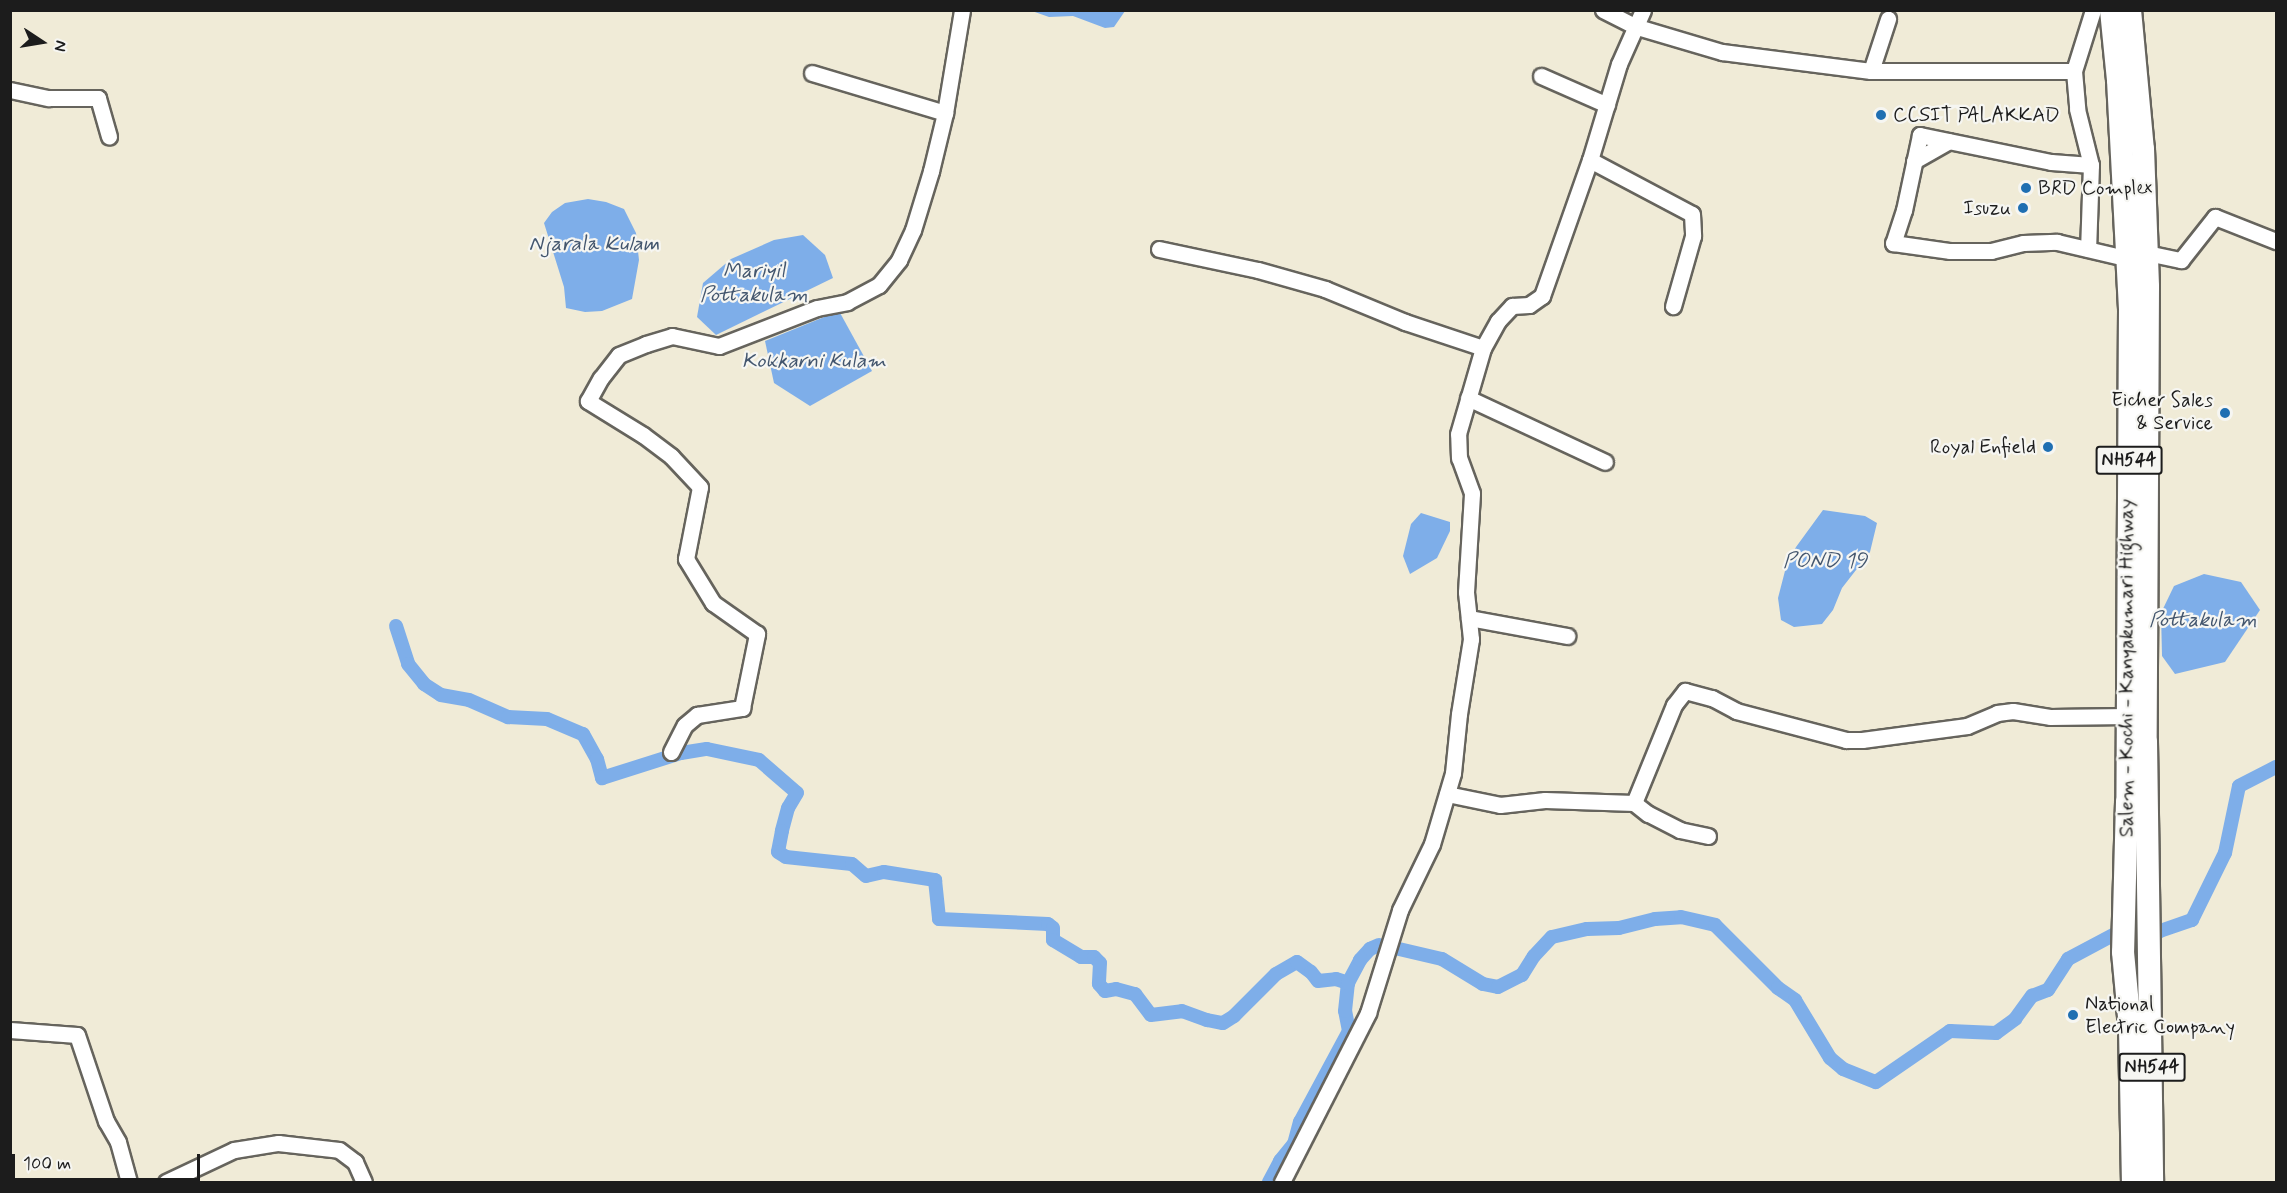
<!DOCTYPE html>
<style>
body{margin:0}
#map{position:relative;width:2287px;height:1193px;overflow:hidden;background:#f0ebd7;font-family:Mynerve,sans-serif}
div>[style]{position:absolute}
.water>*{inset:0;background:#7eaee9}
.canal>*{height:14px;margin:-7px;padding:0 7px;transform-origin:7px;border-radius:7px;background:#7eaee9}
.roads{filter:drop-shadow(2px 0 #66645d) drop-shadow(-2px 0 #66645d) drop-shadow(0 2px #66645d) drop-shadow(0 -2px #66645d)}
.minor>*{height:15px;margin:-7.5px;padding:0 7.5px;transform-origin:7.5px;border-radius:7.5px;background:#fff}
.highway>*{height:22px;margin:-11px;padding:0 11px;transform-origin:11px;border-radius:11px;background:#fff}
.dots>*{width:16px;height:16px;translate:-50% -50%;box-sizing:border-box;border:3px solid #f6f6f2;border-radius:50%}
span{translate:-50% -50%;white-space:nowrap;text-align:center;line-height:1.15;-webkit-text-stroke:4.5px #f6f6f2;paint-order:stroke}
.shield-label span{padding:2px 4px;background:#f6f6f2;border:2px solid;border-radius:4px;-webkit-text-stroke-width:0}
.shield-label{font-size:18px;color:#1c1c1c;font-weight:700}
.poi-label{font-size:20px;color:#1c1c1c}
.left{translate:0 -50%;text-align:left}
.right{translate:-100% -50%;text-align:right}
.street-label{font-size:20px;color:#1c1c1c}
.water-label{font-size:21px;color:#43566e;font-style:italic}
.frame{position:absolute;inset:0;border:12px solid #1c1c1c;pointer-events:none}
.north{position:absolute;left:12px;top:12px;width:60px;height:60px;-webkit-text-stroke:4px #f6f6f2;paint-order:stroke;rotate:102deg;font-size:16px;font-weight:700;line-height:24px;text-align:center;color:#1c1c1c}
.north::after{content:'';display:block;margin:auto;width:21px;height:27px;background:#1c1c1c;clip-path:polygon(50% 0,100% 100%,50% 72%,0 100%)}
.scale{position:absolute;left:12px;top:1154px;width:188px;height:27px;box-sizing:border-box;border:3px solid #1c1c1c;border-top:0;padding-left:8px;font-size:18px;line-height:21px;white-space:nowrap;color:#1c1c1c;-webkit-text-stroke:4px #f6f6f2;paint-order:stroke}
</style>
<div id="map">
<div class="water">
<div style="clip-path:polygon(1032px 11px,1125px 11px,1114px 27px,1105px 28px,1073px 16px,1049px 17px)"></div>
<div style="clip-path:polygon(588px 199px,606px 202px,624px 209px,636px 233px,639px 260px,632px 299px,602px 311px,585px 312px,566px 308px,564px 287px,544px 223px,552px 212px,565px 203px)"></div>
<div style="clip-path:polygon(803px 235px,825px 255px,833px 278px,716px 335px,697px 317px,703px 283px,731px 259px,774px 240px)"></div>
<div style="clip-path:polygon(839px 311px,872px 371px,810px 406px,774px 383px,765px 341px)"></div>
<div style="clip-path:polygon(1823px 510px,1865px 516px,1877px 523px,1870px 552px,1842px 588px,1833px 610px,1822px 624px,1794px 627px,1781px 620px,1778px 598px,1786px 567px,1796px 547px)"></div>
<div style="clip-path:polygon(1421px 513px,1450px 522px,1450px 531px,1437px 558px,1410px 574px,1403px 556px,1411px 524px)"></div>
<div style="clip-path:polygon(2204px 574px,2241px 582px,2260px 610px,2225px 662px,2175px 674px,2162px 656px,2161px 613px,2174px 586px)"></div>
</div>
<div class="canal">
<div style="left:396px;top:626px;width:40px;rotate:72deg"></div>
<div style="left:408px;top:664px;width:26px;rotate:51deg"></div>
<div style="left:424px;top:684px;width:20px;rotate:33deg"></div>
<div style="left:441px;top:695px;width:28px;rotate:10deg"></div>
<div style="left:469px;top:700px;width:43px;rotate:23.6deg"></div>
<div style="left:508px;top:717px;width:39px;rotate:3deg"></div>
<div style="left:547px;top:719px;width:39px;rotate:23deg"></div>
<div style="left:583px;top:734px;width:29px;rotate:61deg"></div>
<div style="left:597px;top:759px;width:20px;rotate:75deg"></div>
<div style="left:602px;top:778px;width:83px;rotate:-17.6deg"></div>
<div style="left:681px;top:753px;width:26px;rotate:-9deg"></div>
<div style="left:707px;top:749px;width:53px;rotate:11.9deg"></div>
<div style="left:759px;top:760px;width:50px;rotate:41deg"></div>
<div style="left:797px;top:793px;width:17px;rotate:121deg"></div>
<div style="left:788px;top:808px;width:24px;rotate:105deg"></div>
<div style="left:782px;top:831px;width:21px;rotate:101deg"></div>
<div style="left:778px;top:852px;width:9px;rotate:32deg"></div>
<div style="left:786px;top:857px;width:66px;rotate:6.1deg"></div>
<div style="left:852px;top:864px;width:18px;rotate:41deg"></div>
<div style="left:866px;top:876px;width:18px;rotate:-13deg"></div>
<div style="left:884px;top:872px;width:52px;rotate:8.9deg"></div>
<div style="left:935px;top:880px;width:39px;rotate:84deg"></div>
<div style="left:939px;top:919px;width:109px;rotate:2.6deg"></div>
<div style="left:1048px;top:924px;width:6px;rotate:39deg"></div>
<div style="left:1053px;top:928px;width:12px;rotate:90deg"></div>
<div style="left:1053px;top:940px;width:33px;rotate:31deg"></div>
<div style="left:1081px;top:957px;width:13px"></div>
<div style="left:1094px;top:957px;width:8px;rotate:45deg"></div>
<div style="left:1100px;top:963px;width:21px;rotate:93deg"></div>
<div style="left:1099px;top:984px;width:9px;rotate:49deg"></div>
<div style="left:1105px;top:991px;width:11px;rotate:-10deg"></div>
<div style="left:1116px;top:989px;width:20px;rotate:15deg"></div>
<div style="left:1135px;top:994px;width:26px;rotate:53deg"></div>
<div style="left:1151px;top:1015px;width:31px;rotate:-7deg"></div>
<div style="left:1182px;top:1011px;width:27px;rotate:20deg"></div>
<div style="left:1207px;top:1020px;width:16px;rotate:11deg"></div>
<div style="left:1223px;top:1023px;width:13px;rotate:-32deg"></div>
<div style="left:1234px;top:1016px;width:59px;rotate:-45deg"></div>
<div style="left:1276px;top:974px;width:24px;rotate:-30deg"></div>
<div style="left:1297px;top:962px;width:17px;rotate:36deg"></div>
<div style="left:1311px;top:972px;width:11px;rotate:52deg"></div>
<div style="left:1318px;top:981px;width:18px;rotate:-6deg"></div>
<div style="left:1336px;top:979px;width:13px;rotate:18deg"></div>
<div style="left:1399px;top:949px;width:44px;rotate:13.1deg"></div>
<div style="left:1442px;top:959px;width:48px;rotate:31.4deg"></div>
<div style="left:1483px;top:984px;width:15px;rotate:11deg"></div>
<div style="left:1498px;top:987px;width:27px;rotate:-27deg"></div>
<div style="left:1522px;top:975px;width:22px;rotate:-58deg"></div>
<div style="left:1534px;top:956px;width:26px;rotate:-47deg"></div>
<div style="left:1552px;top:937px;width:36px;rotate:-13deg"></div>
<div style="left:1587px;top:929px;width:32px;rotate:-2deg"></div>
<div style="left:1619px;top:928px;width:37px;rotate:-14deg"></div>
<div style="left:1655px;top:919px;width:26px;rotate:-4deg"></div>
<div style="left:1681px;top:917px;width:35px;rotate:13deg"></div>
<div style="left:1715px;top:925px;width:89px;rotate:45deg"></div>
<div style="left:1778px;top:988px;width:21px;rotate:35deg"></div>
<div style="left:1795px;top:1000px;width:68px;rotate:58.9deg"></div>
<div style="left:1830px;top:1058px;width:17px;rotate:40deg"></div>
<div style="left:1843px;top:1069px;width:35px;rotate:22deg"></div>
<div style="left:1876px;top:1082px;width:90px;rotate:-34.6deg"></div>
<div style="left:1950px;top:1031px;width:46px;rotate:2.5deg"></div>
<div style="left:1996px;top:1033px;width:24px;rotate:-36deg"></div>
<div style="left:2015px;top:1019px;width:29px;rotate:-54deg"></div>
<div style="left:2032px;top:996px;width:17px;rotate:-21deg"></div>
<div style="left:2048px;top:990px;width:37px;rotate:-57deg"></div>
<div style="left:2068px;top:959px;width:55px;rotate:-28deg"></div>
<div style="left:2117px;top:933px;width:43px;rotate:-2.7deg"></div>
<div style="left:2160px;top:931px;width:34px;rotate:-19deg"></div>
<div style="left:2192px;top:920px;width:75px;rotate:-63.8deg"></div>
<div style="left:2225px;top:853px;width:68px;rotate:-78.2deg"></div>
<div style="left:2239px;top:786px;width:42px;rotate:-27.2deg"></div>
<div style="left:1269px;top:1182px;width:24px;rotate:-62deg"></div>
<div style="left:1280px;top:1161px;width:22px;rotate:-51deg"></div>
<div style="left:1294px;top:1144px;width:23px;rotate:-75deg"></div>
<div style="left:1300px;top:1122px;width:103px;rotate:-61.7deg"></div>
<div style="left:1349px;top:1031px;width:20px;rotate:-101deg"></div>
<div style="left:1345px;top:1011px;width:28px;rotate:-84deg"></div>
<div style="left:1348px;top:983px;width:26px;rotate:-62deg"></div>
<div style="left:1360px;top:960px;width:15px;rotate:-48deg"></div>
<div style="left:1370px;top:949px;width:10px;rotate:-24deg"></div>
</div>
<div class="roads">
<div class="minor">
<div style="left:1603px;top:10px;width:35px;rotate:27deg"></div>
<div style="left:1634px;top:26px;width:92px;rotate:16.5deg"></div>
<div style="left:1722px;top:52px;width:150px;rotate:7.3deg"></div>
<div style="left:1871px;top:71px;width:203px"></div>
<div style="left:2074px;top:71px;width:38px;rotate:85deg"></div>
<div style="left:2077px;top:109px;width:58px;rotate:76deg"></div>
<div style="left:2091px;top:165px;width:84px;rotate:92deg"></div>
<div style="left:1871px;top:71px;width:55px;rotate:-71.9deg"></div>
<div style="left:2074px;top:71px;width:64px;rotate:-72.7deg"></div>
<div style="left:812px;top:73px;width:139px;rotate:16.7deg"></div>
<div style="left:1541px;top:76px;width:72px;rotate:23.7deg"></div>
<div style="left:10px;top:90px;width:40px;rotate:12deg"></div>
<div style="left:49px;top:98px;width:49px"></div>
<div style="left:98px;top:98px;width:40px;rotate:74deg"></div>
<div style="left:1590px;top:160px;width:115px;rotate:27.9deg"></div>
<div style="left:1692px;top:214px;width:22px;rotate:87deg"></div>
<div style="left:1693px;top:236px;width:73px;rotate:105.9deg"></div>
<div style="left:1914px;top:161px;width:40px;rotate:-29.7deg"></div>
<div style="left:2091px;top:165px;width:40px;rotate:-175.7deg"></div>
<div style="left:2051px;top:162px;width:134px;rotate:-168.4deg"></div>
<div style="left:1920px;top:135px;width:77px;rotate:102deg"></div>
<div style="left:1904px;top:210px;width:35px;rotate:108deg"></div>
<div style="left:1893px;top:243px;width:58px;rotate:8deg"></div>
<div style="left:1950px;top:251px;width:41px"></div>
<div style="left:1991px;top:251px;width:33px;rotate:-14deg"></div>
<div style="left:2023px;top:243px;width:34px;rotate:-2deg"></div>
<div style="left:2057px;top:242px;width:70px;rotate:13.2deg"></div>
<div style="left:1159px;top:249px;width:101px;rotate:12deg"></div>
<div style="left:1258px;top:270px;width:70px;rotate:15.8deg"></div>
<div style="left:1325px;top:289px;width:87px;rotate:22.4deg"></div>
<div style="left:1405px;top:322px;width:82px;rotate:18.4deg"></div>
<div style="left:2147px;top:253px;width:35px;rotate:12deg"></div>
<div style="left:2181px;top:260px;width:55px;rotate:-51.7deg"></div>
<div style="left:2215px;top:217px;width:66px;rotate:21.5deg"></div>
<div style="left:1468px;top:398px;width:151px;rotate:25deg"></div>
<div style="left:1469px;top:618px;width:100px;rotate:10.4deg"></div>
<div style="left:671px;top:752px;width:30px;rotate:-63deg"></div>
<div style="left:685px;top:725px;width:16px;rotate:-40deg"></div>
<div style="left:697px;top:715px;width:46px;rotate:-8.8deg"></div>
<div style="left:742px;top:708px;width:76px;rotate:-78.5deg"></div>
<div style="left:757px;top:634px;width:54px;rotate:-144.8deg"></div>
<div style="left:713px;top:603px;width:52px;rotate:-121.5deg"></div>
<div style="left:686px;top:559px;width:73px;rotate:-79deg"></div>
<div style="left:700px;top:487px;width:42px;rotate:-133.1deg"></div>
<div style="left:671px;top:456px;width:35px;rotate:-143deg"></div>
<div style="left:643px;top:435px;width:65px;rotate:-148.3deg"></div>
<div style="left:588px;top:401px;width:26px;rotate:-61deg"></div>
<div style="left:601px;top:378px;width:29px;rotate:-52deg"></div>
<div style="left:619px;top:355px;width:29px;rotate:-22deg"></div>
<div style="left:646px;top:344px;width:27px;rotate:-17deg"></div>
<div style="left:672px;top:336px;width:48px;rotate:12deg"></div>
<div style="left:719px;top:346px;width:105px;rotate:-21.2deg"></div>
<div style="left:817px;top:308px;width:31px;rotate:-11deg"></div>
<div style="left:847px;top:302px;width:36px;rotate:-28deg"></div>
<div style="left:879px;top:285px;width:32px;rotate:-51deg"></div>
<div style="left:899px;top:260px;width:33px;rotate:-65deg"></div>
<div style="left:913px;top:230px;width:62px;rotate:-73deg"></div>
<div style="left:931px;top:171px;width:60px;rotate:-76.4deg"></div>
<div style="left:945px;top:113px;width:104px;rotate:-80.6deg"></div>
<div style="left:1447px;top:794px;width:54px;rotate:11.7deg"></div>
<div style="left:1500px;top:805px;width:45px;rotate:-6.3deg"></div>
<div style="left:1545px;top:800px;width:89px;rotate:1.9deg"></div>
<div style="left:1708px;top:836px;width:29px;rotate:-168deg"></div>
<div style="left:1680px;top:830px;width:36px;rotate:-153deg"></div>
<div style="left:1648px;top:814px;width:18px;rotate:-142deg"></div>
<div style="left:1634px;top:803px;width:106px;rotate:-67.8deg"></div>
<div style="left:1674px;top:705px;width:18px;rotate:-52deg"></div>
<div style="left:1685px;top:691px;width:28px;rotate:15deg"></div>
<div style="left:1712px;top:698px;width:27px;rotate:28deg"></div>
<div style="left:1736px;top:711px;width:114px;rotate:14.8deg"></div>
<div style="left:1846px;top:740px;width:16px"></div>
<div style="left:1862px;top:740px;width:106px;rotate:-7.6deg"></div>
<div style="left:1967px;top:726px;width:33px;rotate:-23deg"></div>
<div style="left:1997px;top:713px;width:16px;rotate:-7deg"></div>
<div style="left:2013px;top:711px;width:37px;rotate:9deg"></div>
<div style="left:2050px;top:717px;width:78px;rotate:-0.7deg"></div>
<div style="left:10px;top:1030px;width:67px;rotate:4.3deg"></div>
<div style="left:77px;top:1035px;width:91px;rotate:71.4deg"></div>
<div style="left:106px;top:1121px;width:24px;rotate:60deg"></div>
<div style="left:118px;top:1142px;width:41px;rotate:74.6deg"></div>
<div style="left:166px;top:1182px;width:75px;rotate:-25.2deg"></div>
<div style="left:234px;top:1150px;width:45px;rotate:-9deg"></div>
<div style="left:278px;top:1143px;width:61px;rotate:6.5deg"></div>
<div style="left:339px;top:1150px;width:20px;rotate:37deg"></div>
<div style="left:355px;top:1162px;width:22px;rotate:66deg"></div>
<div style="left:1282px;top:1182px;width:190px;rotate:-63deg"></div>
<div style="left:1368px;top:1013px;width:108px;rotate:-72.7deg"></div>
<div style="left:1400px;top:910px;width:73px;rotate:-64.1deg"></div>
<div style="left:1432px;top:844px;width:74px;rotate:-73.5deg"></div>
<div style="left:1453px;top:773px;width:59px;rotate:-84.2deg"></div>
<div style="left:1459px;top:714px;width:76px;rotate:-80.9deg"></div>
<div style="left:1471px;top:639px;width:47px;rotate:-96.1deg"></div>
<div style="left:1466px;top:592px;width:99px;rotate:-86.5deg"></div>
<div style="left:1472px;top:493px;width:37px;rotate:-110deg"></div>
<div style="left:1459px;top:458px;width:24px;rotate:-92deg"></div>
<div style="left:1458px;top:434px;width:90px;rotate:-73.8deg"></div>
<div style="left:1483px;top:348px;width:31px;rotate:-61deg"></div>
<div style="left:1498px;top:321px;width:21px;rotate:-47deg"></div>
<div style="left:1512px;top:306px;width:17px;rotate:-3deg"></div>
<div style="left:1529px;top:305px;width:16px;rotate:-35deg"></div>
<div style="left:1542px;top:296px;width:144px;rotate:-70.6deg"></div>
<div style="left:1590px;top:160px;width:100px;rotate:-73.2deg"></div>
<div style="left:1619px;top:64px;width:59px;rotate:-66deg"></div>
</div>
<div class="highway">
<div style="left:2111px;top:10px;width:70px;rotate:84.3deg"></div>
<div style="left:2118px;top:80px;width:230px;rotate:87deg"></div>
<div style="left:2130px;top:310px;width:492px;rotate:90.3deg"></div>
<div style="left:2127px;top:802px;width:150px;rotate:91.5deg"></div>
<div style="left:2123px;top:952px;width:76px;rotate:84.7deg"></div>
<div style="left:2130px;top:1028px;width:154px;rotate:88.9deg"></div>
<div style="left:2130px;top:10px;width:140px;rotate:84.7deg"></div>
<div style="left:2143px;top:149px;width:138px;rotate:87.9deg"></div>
<div style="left:2148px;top:287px;width:455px;rotate:90.3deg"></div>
<div style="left:2146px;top:742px;width:440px;rotate:89.2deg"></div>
</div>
</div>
<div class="dots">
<div style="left:1881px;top:115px;background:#1f6fb2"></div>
<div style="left:2026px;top:188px;background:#1f6fb2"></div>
<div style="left:2023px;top:208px;background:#1f6fb2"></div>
<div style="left:2225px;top:413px;background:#1f6fb2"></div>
<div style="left:2048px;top:447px;background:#1f6fb2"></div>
<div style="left:2073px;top:1015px;background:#1f6fb2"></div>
</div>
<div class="shield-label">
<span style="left:2129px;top:460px">NH544</span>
<span style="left:2152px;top:1067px">NH544</span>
</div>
<div class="poi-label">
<span class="left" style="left:1893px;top:115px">CCSIT PALAKKAD</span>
<span class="left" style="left:2038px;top:188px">BRD Complex</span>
<span class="right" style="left:2011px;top:208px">Isuzu</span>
<span class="right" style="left:2213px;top:412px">Eicher Sales<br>&amp; Service</span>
<span class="right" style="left:2036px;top:447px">Royal Enfield</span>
<span class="left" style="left:2085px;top:1016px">National<br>Electric Company</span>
</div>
<div class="street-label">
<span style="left:2127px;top:668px;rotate:-90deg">Salem - Kochi - Kanyakumari Highway</span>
</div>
<div class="water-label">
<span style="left:594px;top:244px">Njarala Kulam</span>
<span style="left:754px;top:283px">Mariyil<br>Pottakulam</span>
<span style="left:814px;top:361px">Kokkarni Kulam</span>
<span style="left:1825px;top:561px">POND 19</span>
<span style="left:2203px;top:620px">Pottakulam</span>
</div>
<div class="frame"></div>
<div class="north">N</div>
<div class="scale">100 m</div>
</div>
